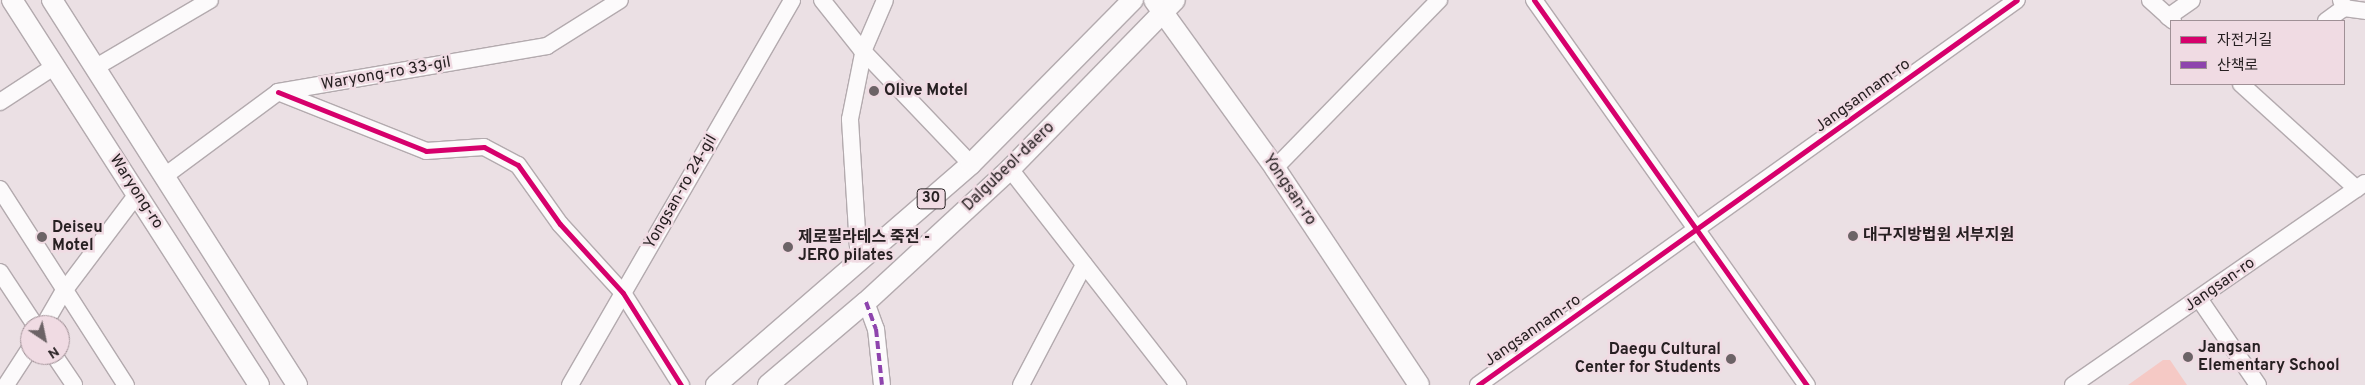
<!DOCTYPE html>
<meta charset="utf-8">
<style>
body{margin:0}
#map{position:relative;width:2365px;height:385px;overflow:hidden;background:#ebe0e4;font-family:Overpass,"Noto Sans KR",sans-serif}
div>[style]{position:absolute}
.green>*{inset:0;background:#f5c9c5}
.roads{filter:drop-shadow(1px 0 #b3aaae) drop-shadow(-1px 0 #b3aaae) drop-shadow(0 1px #b3aaae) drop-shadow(0 -1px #b3aaae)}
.minor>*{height:16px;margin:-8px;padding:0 8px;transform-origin:8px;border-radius:8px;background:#fcfafb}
.major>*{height:20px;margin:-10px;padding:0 10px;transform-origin:10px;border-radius:10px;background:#fcfafb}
.quiet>*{height:4px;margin-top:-2px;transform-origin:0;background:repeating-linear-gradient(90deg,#8e44ad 0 8px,transparent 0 12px)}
.cycleway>*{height:5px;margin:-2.5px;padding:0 2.5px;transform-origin:2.5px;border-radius:2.5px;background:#d6006c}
.dots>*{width:14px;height:14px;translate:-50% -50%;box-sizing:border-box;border:2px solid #f0dbe3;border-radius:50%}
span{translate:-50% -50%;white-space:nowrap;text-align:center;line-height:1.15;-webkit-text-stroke:5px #f0dbe3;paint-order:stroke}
.shield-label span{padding:1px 4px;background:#f0dbe3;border:1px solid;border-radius:4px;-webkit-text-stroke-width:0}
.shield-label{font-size:15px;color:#272022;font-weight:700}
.street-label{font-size:16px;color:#272022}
.poi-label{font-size:16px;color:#272022;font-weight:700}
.left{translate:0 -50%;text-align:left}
.right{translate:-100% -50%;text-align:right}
.legend{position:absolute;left:2170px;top:20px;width:175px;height:65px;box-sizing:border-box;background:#f0dbe3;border:1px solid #a09096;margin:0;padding:6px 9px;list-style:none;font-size:15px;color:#272022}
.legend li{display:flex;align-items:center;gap:10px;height:25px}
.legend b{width:25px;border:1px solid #a09096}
.north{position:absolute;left:20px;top:315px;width:50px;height:50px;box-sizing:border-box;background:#f0dbe3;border:1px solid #a09096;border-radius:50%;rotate:146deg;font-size:14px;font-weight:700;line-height:20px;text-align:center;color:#272022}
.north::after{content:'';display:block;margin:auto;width:18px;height:22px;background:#6c6366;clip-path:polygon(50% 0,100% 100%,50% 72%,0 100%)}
</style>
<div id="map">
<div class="green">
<div style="clip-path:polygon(2163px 360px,2170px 360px,2187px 385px,2128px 385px)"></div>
</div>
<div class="roads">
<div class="minor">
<div style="left:822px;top:0;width:63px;rotate:51.5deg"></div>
<div style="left:861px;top:49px;width:159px;rotate:46.3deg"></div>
<div style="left:1534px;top:0;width:472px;rotate:54.7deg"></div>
<div style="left:2150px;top:0;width:31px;rotate:42deg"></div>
<div style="left:2341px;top:0;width:9px;rotate:69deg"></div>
<div style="left:2344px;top:8px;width:21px;rotate:8deg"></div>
<div style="left:2168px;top:17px;width:29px;rotate:-35deg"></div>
<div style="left:2326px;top:21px;width:22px;rotate:-36deg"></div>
<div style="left:96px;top:67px;width:132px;rotate:-30.4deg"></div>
<div style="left:2241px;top:84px;width:156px;rotate:42.2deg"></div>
<div style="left:278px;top:92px;width:159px;rotate:21.7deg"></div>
<div style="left:426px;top:151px;width:58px;rotate:-3.9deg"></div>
<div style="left:484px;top:147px;width:38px;rotate:28deg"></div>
<div style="left:518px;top:165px;width:72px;rotate:54.6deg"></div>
<div style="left:560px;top:224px;width:93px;rotate:47.6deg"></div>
<div style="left:623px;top:293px;width:109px;rotate:57.8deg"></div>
<div style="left:0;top:102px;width:66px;rotate:-33.2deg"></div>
<div style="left:1275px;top:168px;width:235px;rotate:-45.7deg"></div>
<div style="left:1010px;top:169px;width:274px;rotate:52.1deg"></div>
<div style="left:166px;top:175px;width:139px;rotate:-36.5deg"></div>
<div style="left:278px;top:92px;width:273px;rotate:-9.7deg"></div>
<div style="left:547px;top:46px;width:86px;rotate:-32.2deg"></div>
<div style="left:0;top:189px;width:233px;rotate:57.3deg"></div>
<div style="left:859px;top:263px;width:144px;rotate:-93.6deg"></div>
<div style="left:850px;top:119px;width:71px;rotate:-78.7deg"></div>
<div style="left:864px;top:49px;width:53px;rotate:-66.8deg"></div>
<div style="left:0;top:272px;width:64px;rotate:56.6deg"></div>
<div style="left:2200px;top:300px;width:103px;rotate:55.7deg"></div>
<div style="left:866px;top:302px;width:29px;rotate:70deg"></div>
<div style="left:876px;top:329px;width:56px;rotate:83.9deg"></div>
<div style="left:44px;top:325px;width:39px;rotate:-60deg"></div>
<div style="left:64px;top:291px;width:121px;rotate:-53deg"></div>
<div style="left:54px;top:355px;width:36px;rotate:56deg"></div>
<div style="left:6px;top:385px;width:44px;rotate:-57deg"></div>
<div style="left:570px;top:385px;width:444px;rotate:-60deg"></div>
<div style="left:1021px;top:385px;width:136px;rotate:-62.3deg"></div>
<div style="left:1478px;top:385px;width:662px;rotate:-35.54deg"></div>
<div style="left:2073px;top:385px;width:355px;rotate:-34.7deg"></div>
</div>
<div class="major">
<div style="left:12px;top:0;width:457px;rotate:57.3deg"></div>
<div style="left:52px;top:0;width:456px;rotate:57.5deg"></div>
<div style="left:1154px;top:0;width:207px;rotate:54.2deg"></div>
<div style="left:1275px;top:168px;width:260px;rotate:56.4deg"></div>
<div style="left:716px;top:385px;width:337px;rotate:-40.9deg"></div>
<div style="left:971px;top:164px;width:231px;rotate:-45.4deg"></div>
<div style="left:768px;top:385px;width:128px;rotate:-40.3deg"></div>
<div style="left:866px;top:302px;width:196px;rotate:-42.7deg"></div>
<div style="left:1010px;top:169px;width:236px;rotate:-45.7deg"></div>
</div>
</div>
<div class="quiet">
<div style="left:866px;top:302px;width:29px;rotate:70deg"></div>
<div style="left:876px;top:329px;width:56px;rotate:83.9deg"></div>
</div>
<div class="cycleway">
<div style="left:1534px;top:0;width:472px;rotate:54.7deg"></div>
<div style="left:278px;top:92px;width:159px;rotate:21.7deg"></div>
<div style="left:426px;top:151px;width:58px;rotate:-3.9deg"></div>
<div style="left:484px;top:147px;width:38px;rotate:28deg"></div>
<div style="left:518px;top:165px;width:72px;rotate:54.6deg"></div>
<div style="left:560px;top:224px;width:93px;rotate:47.6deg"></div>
<div style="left:623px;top:293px;width:109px;rotate:57.8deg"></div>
<div style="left:1478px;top:385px;width:662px;rotate:-35.54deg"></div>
</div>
<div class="dots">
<div style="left:874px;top:91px;background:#6c6366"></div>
<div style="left:1853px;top:236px;background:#6c6366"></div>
<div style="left:42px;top:237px;background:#6c6366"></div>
<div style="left:788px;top:247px;background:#6c6366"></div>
<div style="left:2188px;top:357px;background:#6c6366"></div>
<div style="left:1731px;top:359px;background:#6c6366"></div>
</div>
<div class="shield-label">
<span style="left:931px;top:199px">30</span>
</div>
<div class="street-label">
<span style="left:386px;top:74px;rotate:-10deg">Waryong-ro 33-gil</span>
<span style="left:1863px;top:96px;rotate:-36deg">Jangsannam-ro</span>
<span style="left:1009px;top:167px;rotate:-44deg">Dalgubeol-daero</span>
<span style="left:1289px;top:190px;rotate:56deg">Yongsan-ro</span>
<span style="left:136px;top:192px;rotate:57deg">Waryong-ro</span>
<span style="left:681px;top:192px;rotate:-60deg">Yongsan-ro 24-gil</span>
<span style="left:2220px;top:285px;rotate:-35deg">Jangsan-ro</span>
<span style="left:1533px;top:331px;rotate:-35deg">Jangsannam-ro</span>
</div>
<div class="poi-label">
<span class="left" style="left:884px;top:91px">Olive Motel</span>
<span class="left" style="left:52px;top:237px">Deiseu<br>Motel</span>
<span class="left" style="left:1863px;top:236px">대구지방법원 서부지원</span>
<span class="left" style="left:798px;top:247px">제로필라테스 죽전 -<br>JERO pilates</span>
<span class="left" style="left:2198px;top:357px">Jangsan<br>Elementary School</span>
<span class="right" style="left:1721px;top:359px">Daegu Cultural<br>Center for Students</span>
</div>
<ul class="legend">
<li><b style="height:6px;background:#d6006c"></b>자전거길</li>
<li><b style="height:6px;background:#8e44ad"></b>산책로</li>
</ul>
<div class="north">N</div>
</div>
